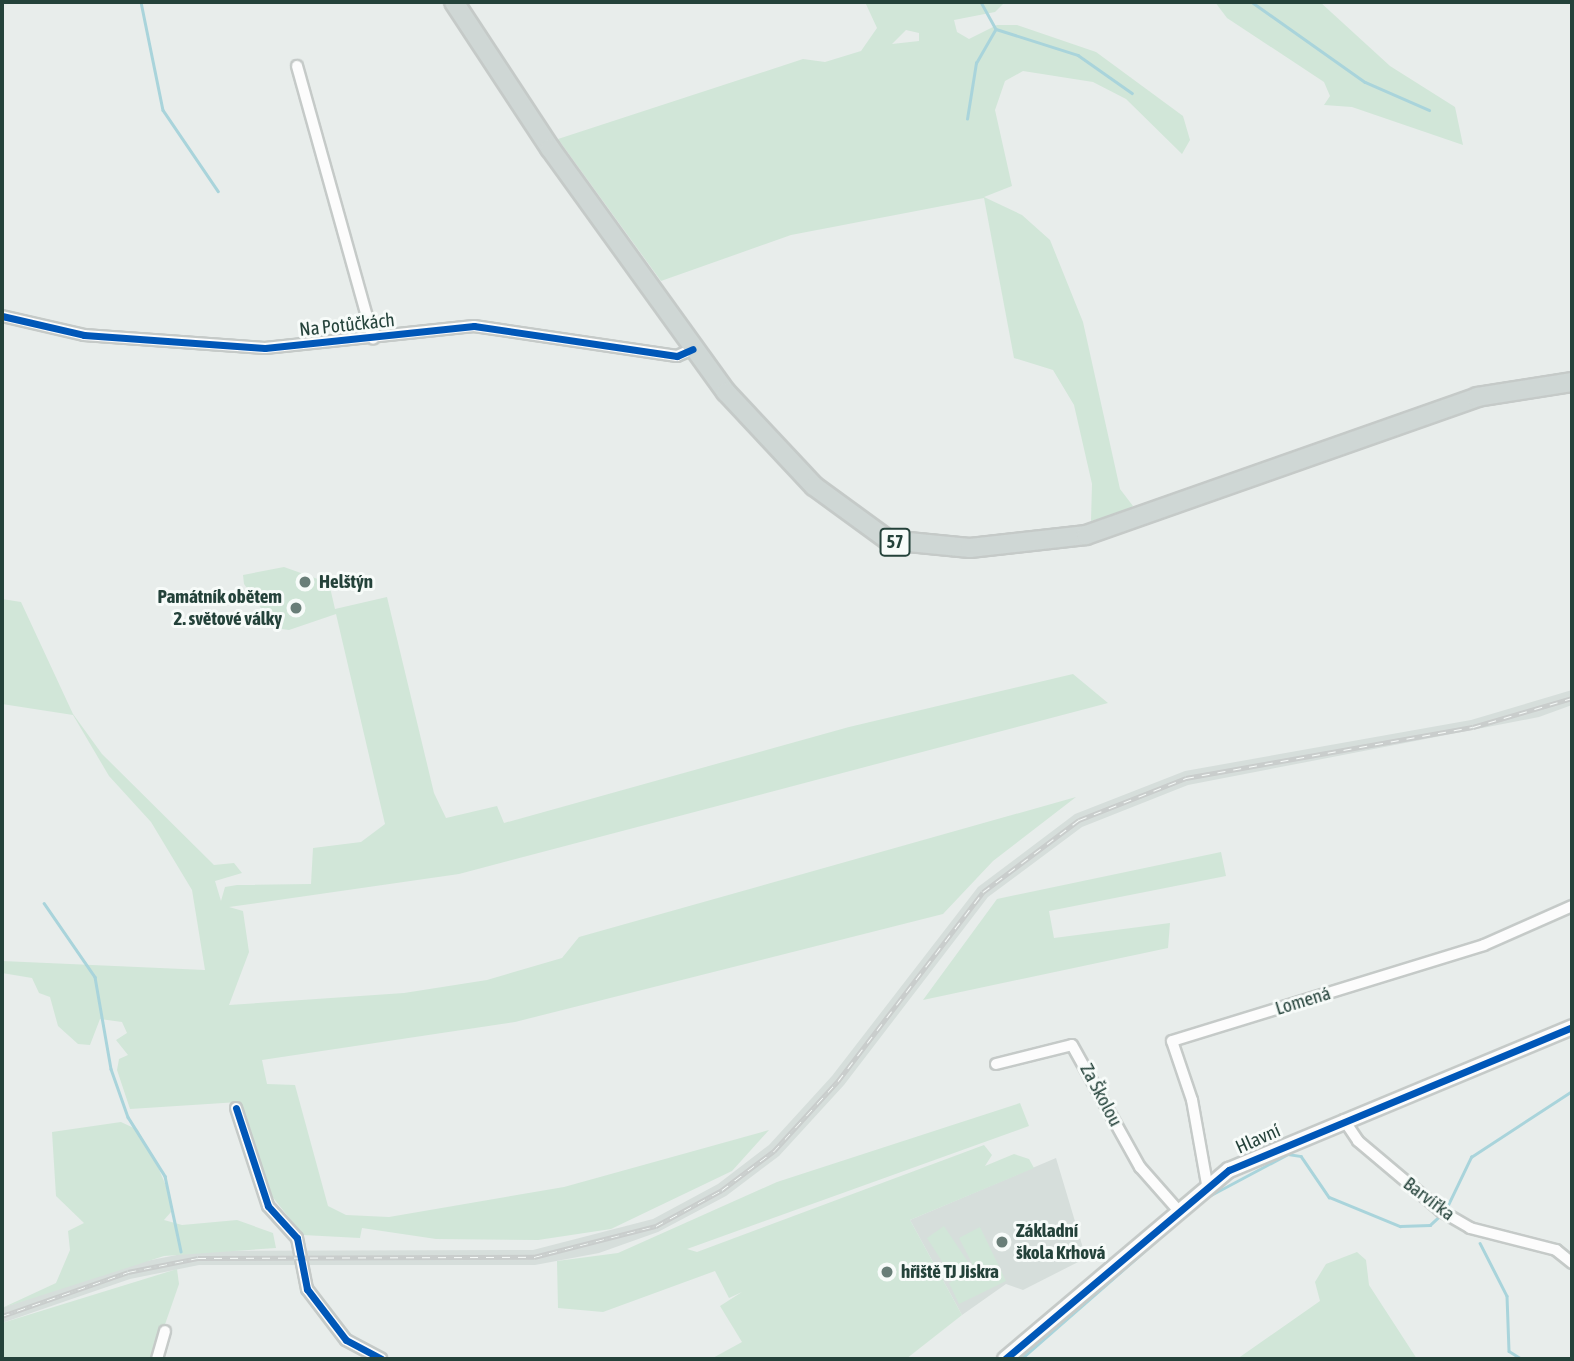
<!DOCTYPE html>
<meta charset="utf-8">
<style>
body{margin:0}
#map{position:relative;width:1574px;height:1361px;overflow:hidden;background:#e8edeb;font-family:"Asap Condensed",sans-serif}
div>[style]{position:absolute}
.built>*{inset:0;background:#d6dedb}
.green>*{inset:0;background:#d1e6d8}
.stream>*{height:2.5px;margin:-1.25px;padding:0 1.25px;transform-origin:1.25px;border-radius:1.25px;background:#a9d4db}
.roads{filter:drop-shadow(2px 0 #c5cac8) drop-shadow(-2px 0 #c5cac8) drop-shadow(0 2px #c5cac8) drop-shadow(0 -2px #c5cac8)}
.minor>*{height:10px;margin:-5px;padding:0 5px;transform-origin:5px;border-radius:5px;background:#fcfcfc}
.tertiary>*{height:14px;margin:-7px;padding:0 7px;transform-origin:7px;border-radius:7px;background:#fcfcfc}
.primary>*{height:18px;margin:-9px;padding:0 9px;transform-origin:9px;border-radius:9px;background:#cfd7d5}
.rail>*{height:5px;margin-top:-2.5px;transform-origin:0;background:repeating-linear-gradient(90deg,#f7fbf9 0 8px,#c9cdcc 0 16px);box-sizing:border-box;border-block:2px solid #c9cdcc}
.cycleway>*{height:7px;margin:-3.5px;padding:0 3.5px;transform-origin:3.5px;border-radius:3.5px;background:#0057b8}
.dots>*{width:19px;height:19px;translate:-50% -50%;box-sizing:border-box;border:4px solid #f7fbf9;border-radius:50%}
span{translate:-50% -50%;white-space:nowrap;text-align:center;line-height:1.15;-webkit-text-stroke:6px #f7fbf9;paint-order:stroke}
.shield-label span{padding:2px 5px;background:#f7fbf9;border:2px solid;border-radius:5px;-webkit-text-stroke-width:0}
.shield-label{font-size:18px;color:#24423a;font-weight:700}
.street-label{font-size:19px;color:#24423a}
.poi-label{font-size:19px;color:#24423a;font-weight:700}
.left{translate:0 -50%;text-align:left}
.right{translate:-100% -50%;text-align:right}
.frame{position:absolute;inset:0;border:4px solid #24423a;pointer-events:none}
</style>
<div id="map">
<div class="built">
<div style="clip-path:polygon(1572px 690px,1572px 705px,1539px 717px,1188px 785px,1082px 827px,988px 897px,844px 1085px,779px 1156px,726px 1196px,658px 1232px,599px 1253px,535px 1265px,199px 1265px,130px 1279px,2px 1323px,2px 1308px,126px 1265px,197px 1251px,533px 1250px,653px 1219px,718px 1184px,769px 1145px,832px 1076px,978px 887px,1075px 814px,1185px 771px,1471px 720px)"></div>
<div style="clip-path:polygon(1056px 1158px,1086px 1258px,1023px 1290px,1006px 1284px,962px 1315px,910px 1220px)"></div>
</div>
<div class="green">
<div style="clip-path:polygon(evenodd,865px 2px,1005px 2px,995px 12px,954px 20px,957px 32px,969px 39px,997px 25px,1017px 25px,1096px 52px,1183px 116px,1190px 140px,1182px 154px,1126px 99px,1093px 82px,1023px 71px,1005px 81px,995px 110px,1012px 186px,984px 197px,1022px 215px,1050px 240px,1083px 322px,1120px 489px,1133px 506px,1127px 511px,1091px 521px,1092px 484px,1074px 405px,1053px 370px,1014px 358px,984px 198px,791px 235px,661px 281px,558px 139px,803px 59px,825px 62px,861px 51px,877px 28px,865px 2px,906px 30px,919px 33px,919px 41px,892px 44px,906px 30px)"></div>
<div style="clip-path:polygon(1215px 2px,1320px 2px,1390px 66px,1455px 107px,1463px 145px,1352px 107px,1324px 105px,1330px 96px,1324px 82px,1227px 18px)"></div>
<div style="clip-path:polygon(284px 567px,329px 583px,335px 609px,387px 597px,434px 793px,446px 818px,497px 806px,504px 823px,849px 727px,1073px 674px,1108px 703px,459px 874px,229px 907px,243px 911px,249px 952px,229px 1005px,404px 993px,487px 980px,562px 958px,579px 937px,1076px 797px,993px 861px,943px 914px,515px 1022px,262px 1060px,267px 1084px,295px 1085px,328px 1206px,346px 1215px,389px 1217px,564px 1187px,769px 1130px,732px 1171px,611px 1229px,538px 1240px,436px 1239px,362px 1228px,360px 1238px,303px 1235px,266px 1189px,239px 1102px,130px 1109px,117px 1070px,119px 1059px,128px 1055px,116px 1040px,127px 1033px,122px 1022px,100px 1019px,90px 1045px,78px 1044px,58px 1026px,50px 997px,39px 993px,32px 978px,2px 973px,2px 961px,205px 970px,192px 890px,151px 822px,109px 776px,73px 715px,2px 704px,2px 599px,21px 602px,73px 714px,102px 754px,214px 865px,234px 863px,242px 873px,215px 881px,221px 901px,225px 887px,237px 885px,311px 884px,313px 848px,361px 842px,385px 824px,336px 614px,289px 630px,275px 628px,244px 584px,243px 575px)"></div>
<div style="clip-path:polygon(1221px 852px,1226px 876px,1049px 911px,1054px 938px,1170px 923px,1168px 948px,923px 1000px,997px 899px)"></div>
<div style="clip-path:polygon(1020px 1103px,1029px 1126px,687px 1249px,697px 1252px,984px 1145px,992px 1155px,985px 1166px,1014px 1154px,1029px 1159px,1034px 1168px,910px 1220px,962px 1315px,906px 1359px,711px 1359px,742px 1342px,720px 1306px,742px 1292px,729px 1298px,715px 1271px,603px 1312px,558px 1308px,557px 1261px,618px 1253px,777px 1182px)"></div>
<div style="clip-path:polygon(121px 1122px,138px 1130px,158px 1167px,169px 1193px,171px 1212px,164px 1220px,182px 1225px,237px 1220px,273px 1233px,276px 1248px,164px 1256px,2px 1308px,56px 1283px,70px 1250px,68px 1231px,84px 1223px,56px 1196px,52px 1132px)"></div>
<div style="clip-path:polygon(944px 1226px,970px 1265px,952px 1277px,927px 1238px)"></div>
<div style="clip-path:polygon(980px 1227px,1006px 1281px,959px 1304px,949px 1283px,974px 1267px,959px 1238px)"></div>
<div style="clip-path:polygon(1357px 1252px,1366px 1260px,1369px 1285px,1417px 1359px,1237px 1359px,1320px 1301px,1315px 1282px,1326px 1264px)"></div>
<div style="clip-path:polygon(177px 1269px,179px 1284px,153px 1359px,2px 1359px,2px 1323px)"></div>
</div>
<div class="stream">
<div style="left:141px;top:2px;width:110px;rotate:78.5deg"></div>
<div style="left:163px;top:110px;width:98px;rotate:55.8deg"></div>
<div style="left:981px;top:2px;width:31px;rotate:61deg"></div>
<div style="left:996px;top:29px;width:86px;rotate:17.6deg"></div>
<div style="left:1078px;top:55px;width:66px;rotate:35.1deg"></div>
<div style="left:1252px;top:2px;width:138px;rotate:35.3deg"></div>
<div style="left:1365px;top:82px;width:70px;rotate:23.6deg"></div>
<div style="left:967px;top:119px;width:57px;rotate:-80.9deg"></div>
<div style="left:976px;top:63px;width:38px;rotate:-60deg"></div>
<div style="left:44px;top:903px;width:90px;rotate:55.4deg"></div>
<div style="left:95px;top:977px;width:93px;rotate:80.1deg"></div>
<div style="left:111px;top:1069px;width:51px;rotate:70.5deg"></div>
<div style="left:128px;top:1117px;width:70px;rotate:57.9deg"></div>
<div style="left:165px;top:1176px;width:77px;rotate:78deg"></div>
<div style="left:1209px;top:1196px;width:89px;rotate:-28deg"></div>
<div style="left:1288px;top:1154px;width:13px;rotate:9deg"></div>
<div style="left:1301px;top:1156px;width:50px;rotate:55.7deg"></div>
<div style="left:1329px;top:1197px;width:77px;rotate:22.2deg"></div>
<div style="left:1400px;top:1226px;width:30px;rotate:-2deg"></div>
<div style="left:1430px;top:1225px;width:16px;rotate:-43deg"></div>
<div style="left:1446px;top:1209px;width:58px;rotate:-64.3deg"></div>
<div style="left:1471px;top:1157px;width:121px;rotate:-33.2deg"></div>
<div style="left:1480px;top:1243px;width:59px;rotate:63deg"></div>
<div style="left:1507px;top:1296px;width:55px;rotate:87.9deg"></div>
<div style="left:1509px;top:1351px;width:15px;rotate:32deg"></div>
<div style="left:1021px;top:1359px;width:190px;rotate:-41.2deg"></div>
</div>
<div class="roads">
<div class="minor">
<div style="left:297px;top:66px;width:283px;rotate:74.4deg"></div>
<div style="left:2px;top:316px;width:84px;rotate:13deg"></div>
<div style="left:84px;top:335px;width:181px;rotate:4.1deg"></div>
<div style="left:265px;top:348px;width:210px;rotate:-6deg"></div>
<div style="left:474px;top:326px;width:205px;rotate:8.4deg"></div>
<div style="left:677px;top:356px;width:17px;rotate:-24deg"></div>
<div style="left:996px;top:1064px;width:78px;rotate:-14deg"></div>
<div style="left:1072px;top:1045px;width:140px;rotate:60.9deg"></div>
<div style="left:1140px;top:1167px;width:56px;rotate:48.6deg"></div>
<div style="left:236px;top:1108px;width:103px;rotate:71.9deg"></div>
<div style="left:268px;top:1206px;width:43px;rotate:47.8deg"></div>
<div style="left:297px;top:1238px;width:52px;rotate:78.9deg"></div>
<div style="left:307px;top:1289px;width:64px;rotate:52.6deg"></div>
<div style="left:346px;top:1340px;width:40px;rotate:28deg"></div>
<div style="left:1344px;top:1120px;width:25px;rotate:56deg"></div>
<div style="left:1358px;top:1141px;width:109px;rotate:40.1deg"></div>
<div style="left:1441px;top:1211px;width:34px;rotate:30deg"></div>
<div style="left:1470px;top:1228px;width:89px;rotate:14.3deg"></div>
<div style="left:1556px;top:1250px;width:21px;rotate:39deg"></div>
<div style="left:1207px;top:1184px;width:85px;rotate:-100.1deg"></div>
<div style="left:1192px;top:1100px;width:62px;rotate:-108.7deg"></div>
<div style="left:1172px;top:1041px;width:326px;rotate:-17.1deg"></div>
<div style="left:1484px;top:945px;width:96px;rotate:-23.9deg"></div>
<div style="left:157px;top:1359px;width:29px;rotate:-74deg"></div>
</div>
<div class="tertiary">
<div style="left:1005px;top:1359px;width:293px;rotate:-40.2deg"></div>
<div style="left:1229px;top:1170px;width:372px;rotate:-22.6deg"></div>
</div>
<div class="primary">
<div style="left:454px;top:2px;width:175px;rotate:56.7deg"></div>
<div style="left:550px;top:148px;width:301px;rotate:54.2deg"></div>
<div style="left:726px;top:392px;width:129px;rotate:46.9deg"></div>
<div style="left:814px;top:486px;width:92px;rotate:36.1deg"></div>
<div style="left:888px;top:540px;width:82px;rotate:5.6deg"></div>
<div style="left:970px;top:548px;width:117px;rotate:-6.4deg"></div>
<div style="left:1086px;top:535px;width:415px;rotate:-19.4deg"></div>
<div style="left:1477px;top:397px;width:96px;rotate:-9deg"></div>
</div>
</div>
<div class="rail">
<div style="left:2px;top:1316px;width:133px;rotate:-19.2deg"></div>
<div style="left:128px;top:1272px;width:71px;rotate:-11.3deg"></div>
<div style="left:198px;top:1258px;width:336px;rotate:-0.2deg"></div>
<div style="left:534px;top:1257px;width:126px;rotate:-14.3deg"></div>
<div style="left:656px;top:1226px;width:75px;rotate:-28.6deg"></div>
<div style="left:722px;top:1190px;width:65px;rotate:-36.9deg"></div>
<div style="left:774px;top:1151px;width:95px;rotate:-47.6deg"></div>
<div style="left:838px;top:1081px;width:238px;rotate:-52.5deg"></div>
<div style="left:983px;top:892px;width:120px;rotate:-36.9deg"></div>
<div style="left:1079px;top:820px;width:115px;rotate:-21.4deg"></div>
<div style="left:1186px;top:778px;width:291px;rotate:-10.1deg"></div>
<div style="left:1473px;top:727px;width:103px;rotate:-16.3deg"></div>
</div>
<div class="cycleway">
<div style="left:2px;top:316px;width:84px;rotate:13deg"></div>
<div style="left:84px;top:335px;width:181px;rotate:4.1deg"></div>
<div style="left:265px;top:348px;width:210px;rotate:-6deg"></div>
<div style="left:474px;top:326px;width:205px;rotate:8.4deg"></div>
<div style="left:677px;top:356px;width:17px;rotate:-24deg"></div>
<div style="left:236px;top:1108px;width:103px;rotate:71.9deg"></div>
<div style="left:268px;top:1206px;width:43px;rotate:47.8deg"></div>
<div style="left:297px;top:1238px;width:52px;rotate:78.9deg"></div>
<div style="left:307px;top:1289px;width:64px;rotate:52.6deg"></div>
<div style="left:346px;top:1340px;width:40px;rotate:28deg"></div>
<div style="left:1005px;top:1359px;width:293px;rotate:-40.2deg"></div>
<div style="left:1229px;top:1170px;width:372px;rotate:-22.6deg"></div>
</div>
<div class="dots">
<div style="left:305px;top:582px;background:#697e78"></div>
<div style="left:296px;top:608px;background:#697e78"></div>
<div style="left:1002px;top:1242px;background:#697e78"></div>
<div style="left:887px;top:1272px;background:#697e78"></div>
</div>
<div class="shield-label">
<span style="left:895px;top:542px">57</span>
</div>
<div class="street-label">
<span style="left:347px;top:325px;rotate:-6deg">Na Potůčkách</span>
<span style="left:1303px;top:1001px;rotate:-17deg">Lomená</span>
<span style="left:1101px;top:1095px;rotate:62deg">Za Školou</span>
<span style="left:1258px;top:1139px;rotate:-24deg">Hlavní</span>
<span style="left:1429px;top:1199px;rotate:37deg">Barvířka</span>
</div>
<div class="poi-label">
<span class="left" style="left:319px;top:582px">Helštýn</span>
<span class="right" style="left:282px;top:608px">Památník obětem<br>2. světové války</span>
<span class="left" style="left:1016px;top:1242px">Základní<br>škola Krhová</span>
<span class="left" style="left:901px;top:1272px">hřiště TJ Jiskra</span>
</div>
<div class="frame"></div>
</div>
